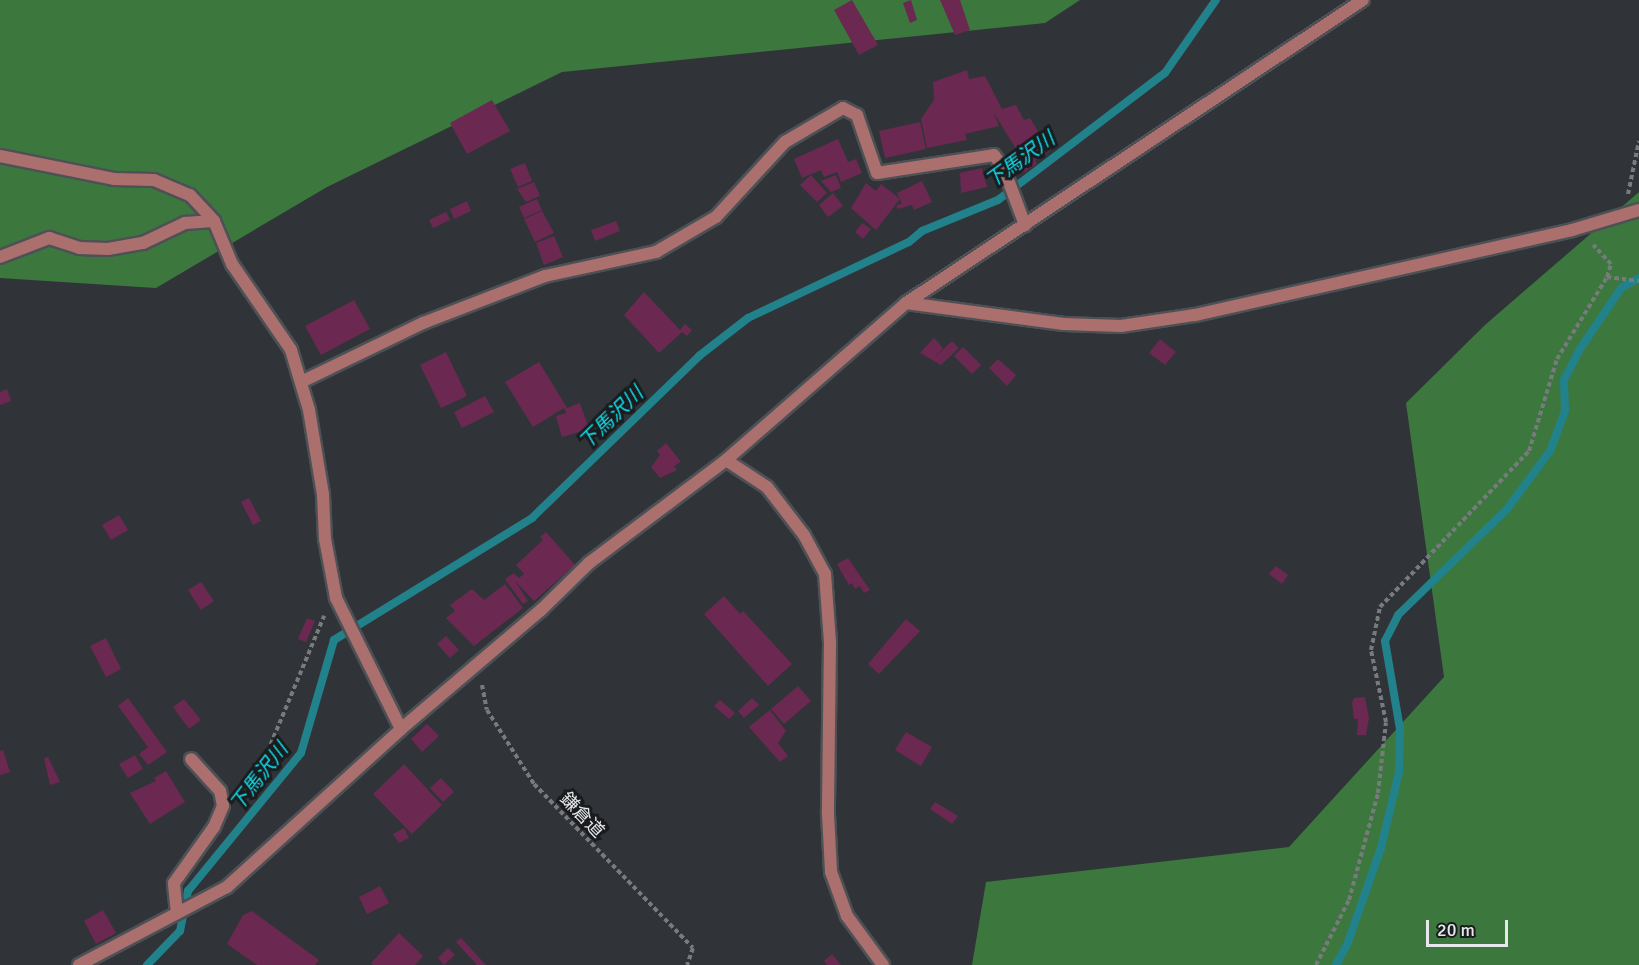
<!DOCTYPE html>
<meta charset="utf-8">
<style>
body{margin:0}
#map{position:relative;width:1639px;height:965px;overflow:hidden;background:#303438;font-family:Signika,"Noto Sans JP",sans-serif}
div>[style]{position:absolute}
.forest>*{inset:0;background:#3c783e}
.stream>*{height:8px;margin:-4px;padding:0 4px;transform-origin:4px;border-radius:4px;background:#21828b}
.building>*{inset:0;background:#6b2851}
.path>*{height:4px;margin-top:-2px;transform-origin:0;background:repeating-linear-gradient(90deg,#777b7e 0 4.5px,transparent 0 7.5px)}
.roads{filter:drop-shadow(2px 0 #4d5155) drop-shadow(-2px 0 #4d5155) drop-shadow(0 2px #4d5155) drop-shadow(0 -2px #4d5155)}
.service>*{height:12px;margin:-6px;padding:0 6px;transform-origin:6px;border-radius:6px;background:#ab706e}
.minor>*{height:12px;margin:-6px;padding:0 6px;transform-origin:6px;border-radius:6px;background:#ab706e}
span{translate:-50% -50%;white-space:nowrap;text-align:center;line-height:1.15;-webkit-text-stroke:6px #191b1d;paint-order:stroke}
.street-label{font-size:18px;color:#e6e8eb}
.water-label{font-size:20px;color:#11dcec;font-style:italic}
.scale{position:absolute;left:1426px;top:920px;width:82px;height:27px;box-sizing:border-box;border:3px solid #e6e8eb;border-top:0;padding-left:8px;font-size:18px;line-height:21px;white-space:nowrap;color:#e6e8eb;-webkit-text-stroke:4px #191b1d;paint-order:stroke}
</style>
<div id="map">
<div class="forest">
<div style="clip-path:polygon(0 0,1080px 0,1045px 23px,562px 72px,327px 187px,156px 288px,0 278px)"></div>
<div style="clip-path:polygon(1639px 192px,1639px 965px,972px 965px,986px 882px,1289px 847px,1444px 677px,1406px 403px,1485px 325px)"></div>
</div>
<div class="stream">
<div style="left:147px;top:965px;width:47px;rotate:-45.9deg"></div>
<div style="left:180px;top:931px;width:41px;rotate:-78.7deg"></div>
<div style="left:188px;top:891px;width:178px;rotate:-50.7deg"></div>
<div style="left:301px;top:753px;width:118px;rotate:-73.7deg"></div>
<div style="left:334px;top:640px;width:233px;rotate:-31.6deg"></div>
<div style="left:532px;top:518px;width:233px;rotate:-44.1deg"></div>
<div style="left:699px;top:356px;width:62px;rotate:-37.8deg"></div>
<div style="left:748px;top:318px;width:178px;rotate:-25.3deg"></div>
<div style="left:909px;top:242px;width:17px;rotate:-40deg"></div>
<div style="left:922px;top:231px;width:82px;rotate:-22.2deg"></div>
<div style="left:998px;top:200px;width:210px;rotate:-37.3deg"></div>
<div style="left:1165px;top:73px;width:89px;rotate:-55.1deg"></div>
<div style="left:1336px;top:965px;width:26px;rotate:-62deg"></div>
<div style="left:1348px;top:942px;width:100px;rotate:-70.7deg"></div>
<div style="left:1381px;top:848px;width:78px;rotate:-76.7deg"></div>
<div style="left:1399px;top:772px;width:43px;rotate:-88.7deg"></div>
<div style="left:1400px;top:729px;width:89px;rotate:-99.7deg"></div>
<div style="left:1385px;top:641px;width:29px;rotate:-63deg"></div>
<div style="left:1398px;top:615px;width:152px;rotate:-44.2deg"></div>
<div style="left:1507px;top:509px;width:72px;rotate:-53.4deg"></div>
<div style="left:1550px;top:451px;width:43px;rotate:-69.4deg"></div>
<div style="left:1565px;top:411px;width:31px;rotate:-92deg"></div>
<div style="left:1564px;top:380px;width:35px;rotate:-63deg"></div>
<div style="left:1580px;top:349px;width:73px;rotate:-56.1deg"></div>
<div style="left:1621px;top:288px;width:21px;rotate:-29deg"></div>
</div>
<div class="building">
<div style="clip-path:polygon(852px 0,878px 45px,859px 55px,834px 10px)"></div>
<div style="clip-path:polygon(911px 0,917px 20px,910px 23px,903px 3px)"></div>
<div style="clip-path:polygon(940px 0,960px 0,970px 30px,955px 35px)"></div>
<div style="clip-path:polygon(967px 70px,969px 79px,985px 76px,1002px 109px,1016px 105px,1024px 120px,1030px 118px,1050px 151px,1035px 160px,1037px 164px,1023px 173px,1017px 164px,1023px 160px,994px 113px,999px 126px,965px 134px,967px 140px,927px 148px,921px 119px,934px 100px,933px 82px)"></div>
<div style="clip-path:polygon(492px 100px,510px 131px,467px 154px,450px 123px)"></div>
<div style="clip-path:polygon(920px 122px,926px 149px,885px 158px,879px 131px)"></div>
<div style="clip-path:polygon(838px 139px,848px 162px,856px 159px,862px 173px,841px 182px,837px 172px,824px 177px,821px 170px,802px 178px,794px 159px)"></div>
<div style="clip-path:polygon(525px 163px,532px 181px,518px 187px,510px 169px)"></div>
<div style="clip-path:polygon(982px 168px,987px 187px,961px 193px,960px 173px)"></div>
<div style="clip-path:polygon(811px 175px,827px 193px,817px 202px,800px 185px)"></div>
<div style="clip-path:polygon(836px 175px,841px 188px,831px 192px,821px 181px)"></div>
<div style="clip-path:polygon(922px 181px,932px 202px,914px 210px,912px 205px,898px 209px,896px 206px,902px 203px,897px 193px)"></div>
<div style="clip-path:polygon(534px 182px,540px 196px,526px 202px,517px 189px)"></div>
<div style="clip-path:polygon(866px 183px,876px 191px,881px 184px,900px 199px,876px 230px,851px 208px)"></div>
<div style="clip-path:polygon(833px 193px,843px 206px,828px 217px,819px 205px)"></div>
<div style="clip-path:polygon(537px 199px,542px 210px,524px 218px,519px 207px)"></div>
<div style="clip-path:polygon(467px 201px,471px 211px,454px 219px,450px 209px)"></div>
<div style="clip-path:polygon(542px 211px,554px 233px,535px 242px,524px 219px)"></div>
<div style="clip-path:polygon(446px 212px,450px 220px,433px 228px,429px 220px)"></div>
<div style="clip-path:polygon(616px 221px,620px 231px,595px 241px,591px 230px)"></div>
<div style="clip-path:polygon(862px 223px,871px 229px,863px 239px,855px 232px)"></div>
<div style="clip-path:polygon(554px 236px,563px 257px,544px 265px,536px 243px)"></div>
<div style="clip-path:polygon(644px 292px,680px 330px,685px 324px,692px 330px,687px 336px,682px 332px,659px 353px,624px 315px)"></div>
<div style="clip-path:polygon(354px 300px,370px 329px,321px 355px,305px 326px)"></div>
<div style="clip-path:polygon(934px 338px,943px 348px,935px 357px,952px 341px,959px 348px,941px 365px,920px 353px)"></div>
<div style="clip-path:polygon(1160px 339px,1176px 352px,1165px 365px,1149px 353px)"></div>
<div style="clip-path:polygon(963px 347px,981px 365px,972px 374px,954px 356px)"></div>
<div style="clip-path:polygon(446px 352px,467px 396px,441px 408px,420px 365px)"></div>
<div style="clip-path:polygon(998px 359px,1016px 375px,1007px 386px,989px 368px)"></div>
<div style="clip-path:polygon(539px 362px,567px 408px,580px 403px,589px 429px,562px 437px,556px 416px,566px 413px,564px 408px,533px 427px,505px 382px)"></div>
<div style="clip-path:polygon(7px 389px,11px 401px,0 405px,0 392px)"></div>
<div style="clip-path:polygon(485px 396px,494px 412px,462px 428px,454px 412px)"></div>
<div style="clip-path:polygon(666px 443px,681px 462px,674px 466px,677px 470px,660px 478px,651px 467px,660px 455px,657px 451px)"></div>
<div style="clip-path:polygon(249px 498px,261px 521px,253px 525px,241px 502px)"></div>
<div style="clip-path:polygon(119px 515px,128px 530px,111px 540px,102px 525px)"></div>
<div style="clip-path:polygon(546px 532px,575px 565px,534px 601px,515px 581px,528px 601px,523px 604px,505px 579px,514px 573px,519px 578px,524px 574px,516px 565px,543px 540px,540px 537px)"></div>
<div style="clip-path:polygon(848px 558px,870px 590px,864px 593px,860px 586px,855px 589px,852px 583px,849px 585px,837px 564px)"></div>
<div style="clip-path:polygon(1276px 566px,1288px 575px,1282px 584px,1269px 574px)"></div>
<div style="clip-path:polygon(201px 582px,214px 601px,201px 610px,188px 590px)"></div>
<div style="clip-path:polygon(505px 584px,523px 608px,474px 646px,446px 618px,455px 611px,450px 605px,472px 589px,484px 600px)"></div>
<div style="clip-path:polygon(724px 596px,740px 614px,743px 611px,792px 664px,768px 686px,704px 614px)"></div>
<div style="clip-path:polygon(307px 618px,315px 621px,306px 642px,298px 639px)"></div>
<div style="clip-path:polygon(906px 619px,920px 631px,879px 674px,868px 664px)"></div>
<div style="clip-path:polygon(446px 636px,459px 650px,450px 658px,437px 644px)"></div>
<div style="clip-path:polygon(106px 638px,121px 669px,106px 677px,90px 646px)"></div>
<div style="clip-path:polygon(798px 686px,811px 701px,784px 724px,771px 709px)"></div>
<div style="clip-path:polygon(1365px 697px,1369px 718px,1366px 735px,1357px 735px,1358px 719px,1354px 719px,1352px 703px,1354px 698px)"></div>
<div style="clip-path:polygon(128px 698px,167px 752px,148px 765px,139px 754px,148px 747px,118px 706px)"></div>
<div style="clip-path:polygon(752px 698px,759px 705px,744px 718px,738px 711px)"></div>
<div style="clip-path:polygon(184px 699px,201px 720px,189px 729px,173px 707px)"></div>
<div style="clip-path:polygon(720px 700px,735px 713px,729px 719px,714px 706px)"></div>
<div style="clip-path:polygon(770px 710px,786px 731px,778px 743px,788px 756px,780px 762px,749px 727px)"></div>
<div style="clip-path:polygon(427px 724px,439px 736px,422px 752px,411px 739px)"></div>
<div style="clip-path:polygon(906px 732px,932px 747px,921px 766px,895px 750px)"></div>
<div style="clip-path:polygon(3px 750px,10px 772px,0 775px,0 751px)"></div>
<div style="clip-path:polygon(135px 755px,143px 769px,128px 778px,119px 764px)"></div>
<div style="clip-path:polygon(48px 757px,60px 782px,50px 785px,44px 758px)"></div>
<div style="clip-path:polygon(404px 764px,442px 805px,412px 834px,373px 794px)"></div>
<div style="clip-path:polygon(166px 771px,185px 802px,150px 824px,130px 793px,156px 781px,154px 778px)"></div>
<div style="clip-path:polygon(441px 778px,454px 792px,443px 802px,430px 788px)"></div>
<div style="clip-path:polygon(935px 802px,958px 816px,952px 824px,930px 809px)"></div>
<div style="clip-path:polygon(404px 828px,409px 838px,399px 843px,393px 834px)"></div>
<div style="clip-path:polygon(380px 886px,389px 903px,367px 914px,359px 897px)"></div>
<div style="clip-path:polygon(103px 910px,116px 933px,96px 944px,84px 921px)"></div>
<div style="clip-path:polygon(252px 911px,319px 960px,315px 965px,257px 965px,227px 944px,243px 915px)"></div>
<div style="clip-path:polygon(399px 933px,423px 956px,415px 965px,373px 965px,371px 963px)"></div>
<div style="clip-path:polygon(461px 938px,486px 965px,477px 965px,456px 942px)"></div>
<div style="clip-path:polygon(448px 948px,455px 955px,444px 965px,438px 958px)"></div>
<div style="clip-path:polygon(832px 954px,841px 965px,827px 965px,824px 961px)"></div>
</div>
<div class="path">
<div style="left:1628px;top:194px;width:54px;rotate:-78.3deg"></div>
<div style="left:1607px;top:277px;width:32px;rotate:7deg"></div>
<div style="left:482px;top:685px;width:25px;rotate:79deg"></div>
<div style="left:487px;top:710px;width:88px;rotate:57.6deg"></div>
<div style="left:534px;top:784px;width:228px;rotate:45.9deg"></div>
<div style="left:693px;top:948px;width:18px;rotate:109deg"></div>
<div style="left:239px;top:792px;width:43px;rotate:-52.6deg"></div>
<div style="left:265px;top:758px;width:154px;rotate:-67.4deg"></div>
<div style="left:1316px;top:965px;width:73px;rotate:-63.1deg"></div>
<div style="left:1349px;top:900px;width:111px;rotate:-74.8deg"></div>
<div style="left:1378px;top:793px;width:71px;rotate:-83.6deg"></div>
<div style="left:1386px;top:722px;width:74px;rotate:-101.8deg"></div>
<div style="left:1371px;top:650px;width:44px;rotate:-78.2deg"></div>
<div style="left:1380px;top:607px;width:216px;rotate:-46.3deg"></div>
<div style="left:1529px;top:451px;width:96px;rotate:-73.1deg"></div>
<div style="left:1557px;top:359px;width:96px;rotate:-58.6deg"></div>
<div style="left:1607px;top:277px;width:14px;rotate:-73deg"></div>
<div style="left:1611px;top:264px;width:26px;rotate:-133deg"></div>
</div>
<div class="roads">
<div class="service">
<div style="left:0;top:257px;width:53px;rotate:-21.2deg"></div>
<div style="left:49px;top:238px;width:32px;rotate:18deg"></div>
<div style="left:79px;top:248px;width:29px;rotate:2deg"></div>
<div style="left:108px;top:249px;width:36px;rotate:-10deg"></div>
<div style="left:143px;top:243px;width:47px;rotate:-25.5deg"></div>
<div style="left:185px;top:223px;width:29px;rotate:-4deg"></div>
<div style="left:301px;top:382px;width:136px;rotate:-25.8deg"></div>
<div style="left:423px;top:323px;width:131px;rotate:-21.1deg"></div>
<div style="left:545px;top:276px;width:114px;rotate:-12.2deg"></div>
<div style="left:656px;top:252px;width:69px;rotate:-30.3deg"></div>
<div style="left:716px;top:217px;width:102px;rotate:-47.4deg"></div>
<div style="left:785px;top:142px;width:67px;rotate:-30.4deg"></div>
<div style="left:843px;top:108px;width:16px;rotate:27deg"></div>
<div style="left:857px;top:115px;width:61px;rotate:71deg"></div>
<div style="left:877px;top:173px;width:118px;rotate:-8.7deg"></div>
<div style="left:994px;top:155px;width:17px;rotate:54deg"></div>
<div style="left:1004px;top:169px;width:60px;rotate:69.4deg"></div>
<div style="left:177px;top:913px;width:30px;rotate:-96deg"></div>
<div style="left:174px;top:883px;width:69px;rotate:-54.5deg"></div>
<div style="left:214px;top:827px;width:23px;rotate:-67deg"></div>
<div style="left:223px;top:806px;width:15px;rotate:-101deg"></div>
<div style="left:220px;top:791px;width:43px;rotate:-132.2deg"></div>
</div>
<div class="minor">
<div style="left:0;top:156px;width:116px;rotate:11.4deg"></div>
<div style="left:114px;top:179px;width:40px;rotate:1.4deg"></div>
<div style="left:154px;top:180px;width:39px;rotate:23deg"></div>
<div style="left:190px;top:195px;width:35px;rotate:47deg"></div>
<div style="left:214px;top:221px;width:47px;rotate:67.3deg"></div>
<div style="left:232px;top:264px;width:104px;rotate:55.5deg"></div>
<div style="left:291px;top:350px;width:63px;rotate:73.3deg"></div>
<div style="left:309px;top:410px;width:86px;rotate:80.6deg"></div>
<div style="left:323px;top:495px;width:44px;rotate:87.4deg"></div>
<div style="left:325px;top:539px;width:60px;rotate:79.4deg"></div>
<div style="left:336px;top:598px;width:146px;rotate:63.6deg"></div>
<div style="left:906px;top:303px;width:159px;rotate:7.6deg"></div>
<div style="left:1064px;top:324px;width:57px;rotate:2deg"></div>
<div style="left:1121px;top:326px;width:75px;rotate:-8.5deg"></div>
<div style="left:1195px;top:315px;width:386px;rotate:-12.7deg"></div>
<div style="left:1572px;top:230px;width:70px;rotate:-16.6deg"></div>
<div style="left:726px;top:460px;width:49px;rotate:33.4deg"></div>
<div style="left:767px;top:487px;width:61px;rotate:52.4deg"></div>
<div style="left:804px;top:535px;width:44px;rotate:61.7deg"></div>
<div style="left:825px;top:574px;width:68px;rotate:85.8deg"></div>
<div style="left:830px;top:642px;width:172px;rotate:90.7deg"></div>
<div style="left:828px;top:814px;width:58px;rotate:87deg"></div>
<div style="left:831px;top:872px;width:47px;rotate:70deg"></div>
<div style="left:847px;top:916px;width:61px;rotate:53.7deg"></div>
<div style="left:79px;top:965px;width:167px;rotate:-27.8deg"></div>
<div style="left:227px;top:887px;width:235px;rotate:-42.2deg"></div>
<div style="left:401px;top:729px;width:184px;rotate:-40.4deg"></div>
<div style="left:541px;top:610px;width:67px;rotate:-44.4deg"></div>
<div style="left:589px;top:563px;width:171px;rotate:-36.9deg"></div>
<div style="left:726px;top:460px;width:239px;rotate:-41.1deg"></div>
<div style="left:906px;top:303px;width:548px;rotate:-33.55deg"></div>
</div>
</div>
<div class="street-label">
<span style="left:582px;top:815px;rotate:46deg">鎌倉道</span>
</div>
<div class="water-label">
<span style="left:1020px;top:160px;rotate:-36deg">下馬沢川</span>
<span style="left:611px;top:418px;rotate:-44deg">下馬沢川</span>
<span style="left:259px;top:777px;rotate:-52deg">下馬沢川</span>
</div>
<div class="scale">20 m</div>
</div>
